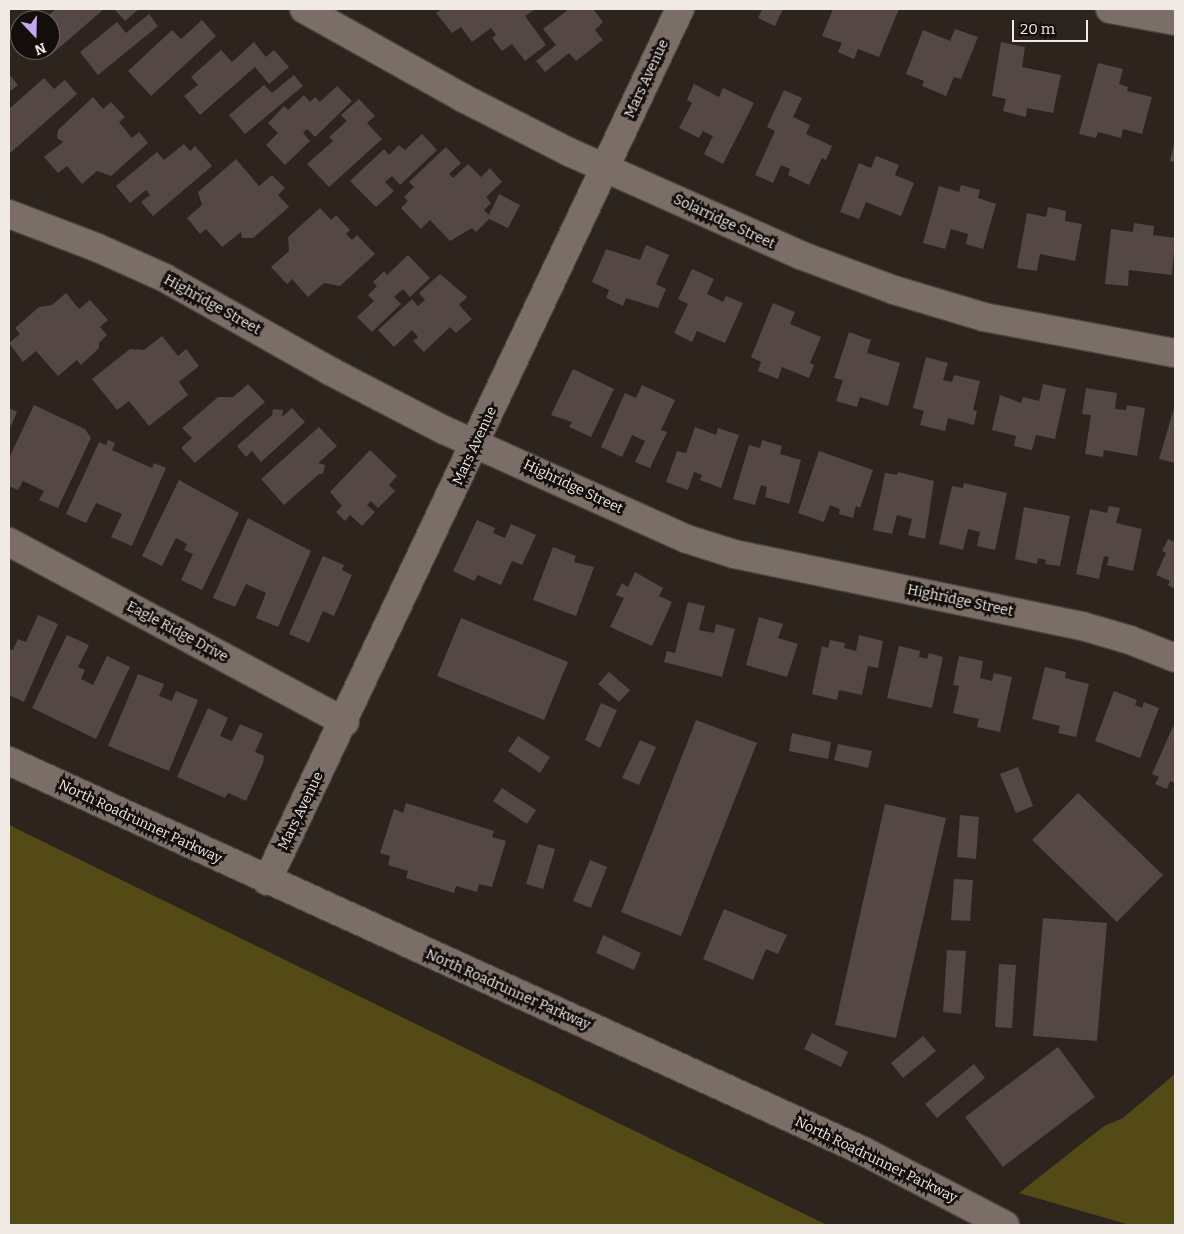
<!DOCTYPE html>
<style>
body{margin:0}
#map{position:relative;width:1184px;height:1234px;overflow:hidden;background:#2e241e;font-family:Bitter,serif}
div>[style]{position:absolute}
.green>*{inset:0;background:#534a16}
.building>*{inset:0;background:#544744}
.roads{filter:drop-shadow(1px 0 #4a423d) drop-shadow(-1px 0 #4a423d) drop-shadow(0 1px #4a423d) drop-shadow(0 -1px #4a423d)}
.minor>*{height:28px;margin:-14px;padding:0 14px;transform-origin:14px;border-radius:14px;background:#7a6e66}
span{translate:-50% -50%;white-space:nowrap;text-align:center;line-height:1.15;-webkit-text-stroke:5px #130e0b;paint-order:stroke}
.street-label{font-size:14px;color:#f0e9e4}
.frame{position:absolute;inset:0;border:10px solid #f0e9e4;pointer-events:none}
.north{position:absolute;left:10px;top:10px;width:50px;height:50px;box-sizing:border-box;background:#130e0b;border:1px solid #6b6662;border-radius:50%;rotate:159deg;font-size:14px;font-weight:700;line-height:20px;text-align:center;color:#f0e9e4}
.north::after{content:'';display:block;margin:auto;width:18px;height:22px;background:#c6a6f0;clip-path:polygon(50% 0,100% 100%,50% 72%,0 100%)}
.scale{position:absolute;left:1012px;top:20px;width:76px;height:22px;box-sizing:border-box;border:2px solid #f0e9e4;border-top:0;padding-left:6px;font-size:15px;line-height:18px;white-space:nowrap;color:#f0e9e4;-webkit-text-stroke:4px #130e0b;paint-order:stroke}
</style>
<div id="map">
<div class="green">
<div style="clip-path:polygon(9px 825px,827px 1225px,9px 1225px)"></div>
<div style="clip-path:polygon(1175px 1074px,1175px 1225px,1130px 1225px,1019px 1193px,1104px 1126px,1123px 1118px)"></div>
</div>
<div class="building">
<div style="clip-path:polygon(56px 9px,104px 9px,52px 54px,49px 50px,50px 20px,43px 20px)"></div>
<div style="clip-path:polygon(114px 9px,139px 9px,125px 21px)"></div>
<div style="clip-path:polygon(442px 9px,535px 9px,525px 16px,546px 45px,525px 61px,512px 44px,502px 51px,492px 38px,496px 35px,491px 28px,472px 42px,461px 27px,452px 33px,436px 13px)"></div>
<div style="clip-path:polygon(569px 9px,593px 9px,603px 22px,595px 30px,603px 40px,576px 61px,569px 53px,545px 72px,536px 61px,556px 45px,543px 29px)"></div>
<div style="clip-path:polygon(759px 9px,783px 9px,775px 26px,758px 18px,762px 10px)"></div>
<div style="clip-path:polygon(833px 9px,899px 9px,879px 57px,858px 49px,854px 59px,838px 52px,842px 43px,822px 36px)"></div>
<div style="clip-path:polygon(149px 14px,158px 26px,98px 75px,80px 52px,117px 22px,126px 33px)"></div>
<div style="clip-path:polygon(202px 20px,216px 36px,151px 96px,128px 71px,172px 30px,181px 39px)"></div>
<div style="clip-path:polygon(955px 29px,978px 37px,961px 79px,954px 77px,946px 96px,922px 86px,924px 81px,906px 74px,923px 30px,950px 41px)"></div>
<div style="clip-path:polygon(254px 42px,266px 57px,274px 50px,289px 67px,269px 84px,255px 67px,200px 115px,184px 96px,198px 85px,191px 77px,221px 50px,232px 62px)"></div>
<div style="clip-path:polygon(1001px 42px,1025px 47px,1022px 67px,1061px 75px,1053px 113px,1027px 108px,1026px 117px,1003px 111px,1006px 99px,992px 96px)"></div>
<div style="clip-path:polygon(1098px 63px,1123px 69px,1119px 84px,1128px 87px,1127px 91px,1152px 97px,1142px 134px,1123px 129px,1121px 138px,1098px 132px,1096px 138px,1079px 134px)"></div>
<div style="clip-path:polygon(9px 74px,18px 85px,9px 92px)"></div>
<div style="clip-path:polygon(294px 75px,303px 86px,245px 134px,229px 115px,264px 85px,272px 93px)"></div>
<div style="clip-path:polygon(44px 78px,54px 89px,65px 80px,77px 94px,9px 154px,9px 109px)"></div>
<div style="clip-path:polygon(694px 84px,719px 97px,723px 88px,754px 103px,723px 164px,704px 154px,713px 136px,703px 131px,699px 138px,679px 128px,692px 103px,687px 100px)"></div>
<div style="clip-path:polygon(337px 86px,352px 101px,315px 137px,307px 129px,303px 133px,310px 141px,285px 165px,266px 145px,278px 133px,268px 123px,284px 106px,288px 110px,304px 95px,310px 102px,315px 97px,320px 102px)"></div>
<div style="clip-path:polygon(784px 90px,802px 98px,793px 117px,810px 125px,806px 134px,832px 146px,826px 160px,822px 158px,809px 185px,788px 175px,790px 169px,781px 165px,773px 183px,755px 175px,775px 131px,767px 127px)"></div>
<div style="clip-path:polygon(93px 97px,103px 109px,111px 102px,125px 117px,119px 122px,132px 138px,139px 132px,148px 143px,111px 176px,97px 171px,82px 184px,67px 166px,58px 173px,44px 157px,63px 142px,57px 138px,58px 130px)"></div>
<div style="clip-path:polygon(359px 99px,375px 116px,367px 123px,382px 139px,329px 187px,307px 164px,333px 141px,329px 137px,347px 121px,341px 115px)"></div>
<div style="clip-path:polygon(422px 134px,437px 150px,400px 185px,392px 176px,385px 182px,394px 191px,376px 207px,350px 181px,384px 149px,389px 155px,399px 145px,405px 150px)"></div>
<div style="clip-path:polygon(1175px 139px,1175px 162px,1170px 161px)"></div>
<div style="clip-path:polygon(184px 144px,190px 151px,195px 146px,212px 166px,153px 216px,141px 202px,150px 195px,146px 190px,130px 203px,116px 186px,157px 152px,164px 160px)"></div>
<div style="clip-path:polygon(446px 147px,461px 163px,449px 174px,453px 178px,468px 164px,481px 177px,490px 168px,502px 182px,486px 197px,491px 203px,484px 210px,489px 215px,499px 194px,520px 205px,508px 228px,489px 219px,476px 232px,472px 228px,450px 241px,430px 220px,421px 229px,401px 208px,408px 201px,404px 197px,414px 187px,409px 182px)"></div>
<div style="clip-path:polygon(876px 156px,899px 165px,895px 175px,914px 183px,901px 216px,866px 202px,859px 219px,840px 212px,859px 163px,871px 168px)"></div>
<div style="clip-path:polygon(236px 159px,259px 186px,272px 175px,285px 188px,278px 195px,289px 207px,253px 238px,242px 238px,241px 232px,222px 247px,206px 229px,200px 234px,187px 218px,202px 205px,198px 192px)"></div>
<div style="clip-path:polygon(961px 185px,980px 190px,978px 198px,996px 204px,983px 249px,966px 244px,968px 234px,951px 229px,945px 249px,923px 243px,939px 186px,959px 192px)"></div>
<div style="clip-path:polygon(1048px 207px,1066px 211px,1065px 221px,1082px 224px,1075px 261px,1040px 254px,1037px 271px,1017px 268px,1027px 213px,1046px 217px)"></div>
<div style="clip-path:polygon(320px 208px,331px 220px,336px 215px,350px 230px,346px 234px,352px 240px,357px 235px,375px 254px,340px 286px,324px 283px,308px 297px,292px 279px,287px 284px,271px 267px,289px 251px,288px 237px)"></div>
<div style="clip-path:polygon(1134px 223px,1154px 226px,1153px 235px,1175px 238px,1172px 275px,1129px 270px,1128px 286px,1105px 284px,1111px 229px,1133px 232px)"></div>
<div style="clip-path:polygon(646px 245px,669px 255px,656px 284px,666px 289px,658px 308px,626px 298px,623px 306px,606px 298px,609px 290px,592px 282px,606px 249px,640px 260px)"></div>
<div style="clip-path:polygon(408px 255px,430px 278px,410px 297px,403px 289px,394px 297px,401px 304px,372px 332px,357px 317px,374px 301px,368px 295px,377px 286px,373px 282px,384px 271px,387px 275px)"></div>
<div style="clip-path:polygon(692px 269px,714px 279px,707px 294px,723px 302px,726px 296px,743px 303px,725px 343px,697px 331px,692px 342px,674px 333px,688px 304px,678px 299px)"></div>
<div style="clip-path:polygon(440px 274px,467px 297px,459px 305px,472px 319px,456px 333px,450px 327px,424px 352px,413px 341px,418px 337px,412px 330px,394px 347px,378px 330px,412px 299px,418px 306px,425px 300px,419px 293px)"></div>
<div style="clip-path:polygon(66px 293px,79px 309px,90px 300px,108px 320px,100px 327px,107px 335px,99px 343px,99px 348px,81px 365px,77px 360px,58px 376px,36px 351px,23px 362px,9px 343px,20px 334px,15px 328px,39px 307px,52px 305px)"></div>
<div style="clip-path:polygon(773px 303px,795px 312px,790px 324px,821px 337px,810px 363px,814px 365px,809px 378px,782px 367px,778px 379px,758px 371px,761px 362px,751px 357px)"></div>
<div style="clip-path:polygon(849px 332px,871px 340px,867px 353px,900px 363px,888px 406px,860px 397px,857px 407px,836px 401px,843px 380px,834px 378px)"></div>
<div style="clip-path:polygon(162px 336px,178px 356px,186px 349px,199px 366px,179px 382px,188px 395px,149px 426px,129px 401px,117px 410px,92px 379px,130px 349px,144px 350px)"></div>
<div style="clip-path:polygon(926px 357px,948px 363px,943px 380px,952px 382px,954px 375px,980px 381px,973px 410px,977px 411px,974px 425px,948px 418px,945px 431px,920px 425px,924px 411px,913px 408px)"></div>
<div style="clip-path:polygon(573px 369px,614px 389px,591px 437px,569px 427px,572px 422px,551px 415px)"></div>
<div style="clip-path:polygon(248px 384px,265px 402px,195px 463px,181px 448px,192px 438px,182px 428px,218px 397px,233px 397px)"></div>
<div style="clip-path:polygon(1043px 384px,1066px 389px,1055px 439px,1036px 435px,1032px 450px,1014px 446px,1016px 436px,992px 430px,1000px 395px,1021px 403px,1023px 397px,1039px 401px)"></div>
<div style="clip-path:polygon(642px 385px,675px 400px,661px 430px,667px 432px,650px 468px,635px 462px,645px 441px,632px 435px,622px 457px,601px 447px,625px 393px,636px 398px)"></div>
<div style="clip-path:polygon(1086px 388px,1117px 393px,1115px 409px,1126px 410px,1127px 405px,1145px 408px,1137px 456px,1104px 450px,1103px 457px,1085px 454px,1091px 415px,1082px 414px)"></div>
<div style="clip-path:polygon(34px 405px,85px 429px,91px 438px,58px 508px,39px 500px,44px 491px,23px 481px,18px 490px,9px 486px,9px 458px)"></div>
<div style="clip-path:polygon(1175px 405px,1175px 463px,1159px 459px)"></div>
<div style="clip-path:polygon(9px 408px,17px 412px,9px 430px)"></div>
<div style="clip-path:polygon(292px 408px,305px 422px,261px 462px,252px 451px,246px 457px,237px 446px,272px 415px,273px 409px,283px 410px,282px 417px)"></div>
<div style="clip-path:polygon(319px 427px,337px 446px,318px 463px,325px 465px,323px 474px,319px 474px,284px 505px,261px 479px)"></div>
<div style="clip-path:polygon(695px 427px,716px 435px,718px 428px,739px 435px,721px 488px,700px 480px,702px 475px,694px 472px,688px 490px,666px 482px,677px 451px,686px 453px)"></div>
<div style="clip-path:polygon(108px 440px,115px 443px,112px 450px,152px 468px,154px 463px,166px 468px,132px 546px,111px 537px,122px 514px,96px 503px,86px 523px,66px 514px,99px 442px,106px 445px)"></div>
<div style="clip-path:polygon(762px 440px,782px 446px,780px 454px,801px 460px,789px 504px,765px 497px,767px 487px,761px 485px,755px 505px,733px 499px,749px 445px,760px 448px)"></div>
<div style="clip-path:polygon(370px 450px,397px 476px,389px 485px,395px 491px,378px 508px,371px 501px,367px 505px,375px 512px,362px 526px,350px 515px,345px 521px,336px 512px,342px 506px,330px 492px)"></div>
<div style="clip-path:polygon(819px 451px,873px 470px,860px 508px,856px 506px,853px 518px,839px 514px,840px 509px,830px 505px,824px 522px,798px 513px)"></div>
<div style="clip-path:polygon(898px 472px,934px 481px,925px 539px,908px 535px,912px 519px,897px 515px,892px 534px,873px 530px,885px 473px,897px 475px)"></div>
<div style="clip-path:polygon(179px 480px,239px 513px,202px 590px,181px 580px,193px 554px,184px 550px,187px 544px,176px 538px,162px 566px,142px 556px)"></div>
<div style="clip-path:polygon(964px 483px,1007px 493px,995px 550px,977px 546px,980px 532px,968px 529px,963px 550px,939px 544px,952px 486px,963px 488px)"></div>
<div style="clip-path:polygon(1109px 506px,1120px 508px,1116px 523px,1142px 529px,1133px 571px,1107px 565px,1109px 557px,1104px 556px,1099px 579px,1076px 574px,1090px 509px,1107px 513px)"></div>
<div style="clip-path:polygon(1024px 507px,1070px 516px,1060px 566px,1045px 564px,1046px 560px,1038px 558px,1037px 564px,1015px 559px)"></div>
<div style="clip-path:polygon(248px 518px,311px 551px,278px 627px,256px 618px,266px 593px,246px 584px,235px 607px,213px 598px)"></div>
<div style="clip-path:polygon(477px 520px,495px 528px,493px 533px,505px 538px,511px 524px,536px 535px,522px 565px,512px 561px,501px 585px,478px 575px,474px 581px,453px 571px)"></div>
<div style="clip-path:polygon(1168px 539px,1175px 542px,1175px 589px,1168px 585px,1170px 581px,1156px 575px,1166px 553px,1162px 551px)"></div>
<div style="clip-path:polygon(553px 547px,576px 556px,574px 562px,594px 567px,576px 616px,533px 600px)"></div>
<div style="clip-path:polygon(323px 556px,344px 565px,342px 570px,352px 575px,334px 616px,323px 611px,309px 643px,289px 634px)"></div>
<div style="clip-path:polygon(635px 572px,663px 588px,659px 596px,672px 602px,652px 646px,610px 627px,624px 598px,616px 595px,622px 583px,628px 587px)"></div>
<div style="clip-path:polygon(688px 602px,705px 606px,699px 630px,714px 633px,716px 624px,735px 629px,722px 677px,664px 662px,667px 651px,675px 653px)"></div>
<div style="clip-path:polygon(38px 615px,58px 624px,24px 702px,9px 695px,9px 649px,13px 650px,18px 639px,26px 642px)"></div>
<div style="clip-path:polygon(759px 617px,783px 624px,778px 638px,798px 644px,787px 677px,746px 665px)"></div>
<div style="clip-path:polygon(461px 618px,568px 662px,544px 720px,437px 676px)"></div>
<div style="clip-path:polygon(67px 635px,89px 645px,78px 667px,85px 670px,81px 679px,93px 685px,107px 656px,130px 667px,96px 739px,32px 708px)"></div>
<div style="clip-path:polygon(859px 635px,883px 641px,878px 668px,868px 666px,862px 695px,839px 690px,837px 700px,812px 694px,822px 646px,828px 648px,830px 640px,845px 643px,844px 648px,856px 651px)"></div>
<div style="clip-path:polygon(899px 646px,920px 651px,919px 657px,927px 659px,929px 653px,943px 657px,932px 708px,887px 698px)"></div>
<div style="clip-path:polygon(959px 656px,983px 661px,980px 678px,992px 681px,994px 673px,1012px 677px,1000px 732px,977px 727px,979px 719px,953px 713px,959px 686px,953px 685px)"></div>
<div style="clip-path:polygon(1045px 667px,1066px 672px,1065px 678px,1089px 684px,1076px 737px,1058px 733px,1060px 726px,1032px 719px)"></div>
<div style="clip-path:polygon(609px 672px,630px 690px,619px 702px,598px 684px)"></div>
<div style="clip-path:polygon(138px 674px,164px 684px,159px 696px,172px 701px,176px 691px,198px 700px,169px 771px,108px 746px)"></div>
<div style="clip-path:polygon(1114px 691px,1137px 700px,1135px 705px,1142px 708px,1144px 702px,1159px 708px,1140px 758px,1095px 741px)"></div>
<div style="clip-path:polygon(601px 703px,617px 710px,600px 748px,585px 740px)"></div>
<div style="clip-path:polygon(208px 708px,228px 718px,220px 736px,232px 741px,240px 724px,263px 734px,255px 752px,264px 756px,263px 763px,246px 801px,228px 793px,225px 798px,177px 777px)"></div>
<div style="clip-path:polygon(696px 720px,757px 743px,681px 936px,621px 912px)"></div>
<div style="clip-path:polygon(1175px 722px,1175px 783px,1170px 781px,1167px 789px,1155px 784px,1159px 777px,1152px 774px)"></div>
<div style="clip-path:polygon(792px 733px,831px 742px,828px 759px,789px 751px)"></div>
<div style="clip-path:polygon(518px 736px,550px 757px,540px 773px,508px 751px)"></div>
<div style="clip-path:polygon(640px 740px,656px 747px,639px 785px,622px 778px)"></div>
<div style="clip-path:polygon(838px 744px,872px 751px,868px 768px,834px 760px)"></div>
<div style="clip-path:polygon(1018px 767px,1033px 806px,1016px 813px,1000px 774px)"></div>
<div style="clip-path:polygon(502px 788px,536px 810px,527px 824px,493px 801px)"></div>
<div style="clip-path:polygon(1078px 793px,1163px 875px,1117px 922px,1032px 840px)"></div>
<div style="clip-path:polygon(406px 803px,494px 831px,492px 837px,506px 841px,492px 887px,479px 884px,477px 892px,456px 886px,454px 893px,406px 878px,408px 871px,388px 865px,390px 856px,380px 853px,394px 809px,403px 813px)"></div>
<div style="clip-path:polygon(885px 804px,946px 818px,896px 1038px,835px 1025px)"></div>
<div style="clip-path:polygon(960px 815px,979px 817px,976px 859px,957px 857px)"></div>
<div style="clip-path:polygon(538px 844px,555px 849px,543px 889px,526px 884px)"></div>
<div style="clip-path:polygon(590px 860px,607px 867px,591px 908px,573px 901px)"></div>
<div style="clip-path:polygon(954px 879px,973px 880px,970px 921px,951px 920px)"></div>
<div style="clip-path:polygon(724px 909px,787px 935px,778px 954px,766px 949px,753px 980px,703px 959px)"></div>
<div style="clip-path:polygon(1043px 918px,1107px 923px,1097px 1041px,1033px 1036px)"></div>
<div style="clip-path:polygon(603px 935px,641px 953px,634px 970px,596px 953px)"></div>
<div style="clip-path:polygon(947px 950px,966px 951px,961px 1014px,943px 1012px)"></div>
<div style="clip-path:polygon(999px 964px,1016px 965px,1012px 1028px,995px 1027px)"></div>
<div style="clip-path:polygon(812px 1033px,848px 1052px,841px 1067px,804px 1049px)"></div>
<div style="clip-path:polygon(923px 1036px,936px 1051px,903px 1078px,891px 1063px)"></div>
<div style="clip-path:polygon(1058px 1047px,1095px 1097px,1003px 1167px,965px 1117px)"></div>
<div style="clip-path:polygon(974px 1064px,985px 1078px,937px 1118px,925px 1104px)"></div>
</div>
<div class="roads">
<div class="minor">
<div style="left:304px;top:9px;width:182px;rotate:29.2deg"></div>
<div style="left:463px;top:98px;width:119px;rotate:27deg"></div>
<div style="left:569px;top:152px;width:253px;rotate:24deg"></div>
<div style="left:800px;top:255px;width:100px;rotate:20.4deg"></div>
<div style="left:894px;top:290px;width:94px;rotate:16.7deg"></div>
<div style="left:984px;top:317px;width:194px;rotate:10.7deg"></div>
<div style="left:1110px;top:9px;width:66px;rotate:10.5deg"></div>
<div style="left:9px;top:214px;width:95px;rotate:20.9deg"></div>
<div style="left:98px;top:248px;width:73px;rotate:24.1deg"></div>
<div style="left:165px;top:278px;width:189px;rotate:29.4deg"></div>
<div style="left:330px;top:371px;width:128px;rotate:27.4deg"></div>
<div style="left:444px;top:430px;width:266px;rotate:24.2deg"></div>
<div style="left:687px;top:539px;width:49px;rotate:17.7deg"></div>
<div style="left:734px;top:554px;width:355px;rotate:11.7deg"></div>
<div style="left:1082px;top:626px;width:50px;rotate:16.3deg"></div>
<div style="left:1130px;top:640px;width:48px;rotate:21.8deg"></div>
<div style="left:9px;top:542px;width:381px;rotate:28.2deg"></div>
<div style="left:9px;top:761px;width:939px;rotate:24.54deg"></div>
<div style="left:863px;top:1151px;width:160px;rotate:27.5deg"></div>
<div style="left:267px;top:881px;width:965px;rotate:-64.66deg"></div>
</div>
</div>
<div class="street-label">
<span style="left:647px;top:79px;rotate:-65deg">Mars Avenue</span>
<span style="left:724px;top:222px;rotate:25deg">Solarridge Street</span>
<span style="left:212px;top:305px;rotate:29deg">Highridge Street</span>
<span style="left:475px;top:446px;rotate:-65deg">Mars Avenue</span>
<span style="left:573px;top:487px;rotate:25deg">Highridge Street</span>
<span style="left:960px;top:601px;rotate:12deg">Highridge Street</span>
<span style="left:177px;top:632px;rotate:28deg">Eagle Ridge Drive</span>
<span style="left:301px;top:811px;rotate:-64deg">Mars Avenue</span>
<span style="left:140px;top:822px;rotate:25deg">North Roadrunner Parkway</span>
<span style="left:508px;top:990px;rotate:24deg">North Roadrunner Parkway</span>
<span style="left:876px;top:1160px;rotate:26deg">North Roadrunner Parkway</span>
</div>
<div class="frame"></div>
<div class="north">N</div>
<div class="scale">20 m</div>
</div>
